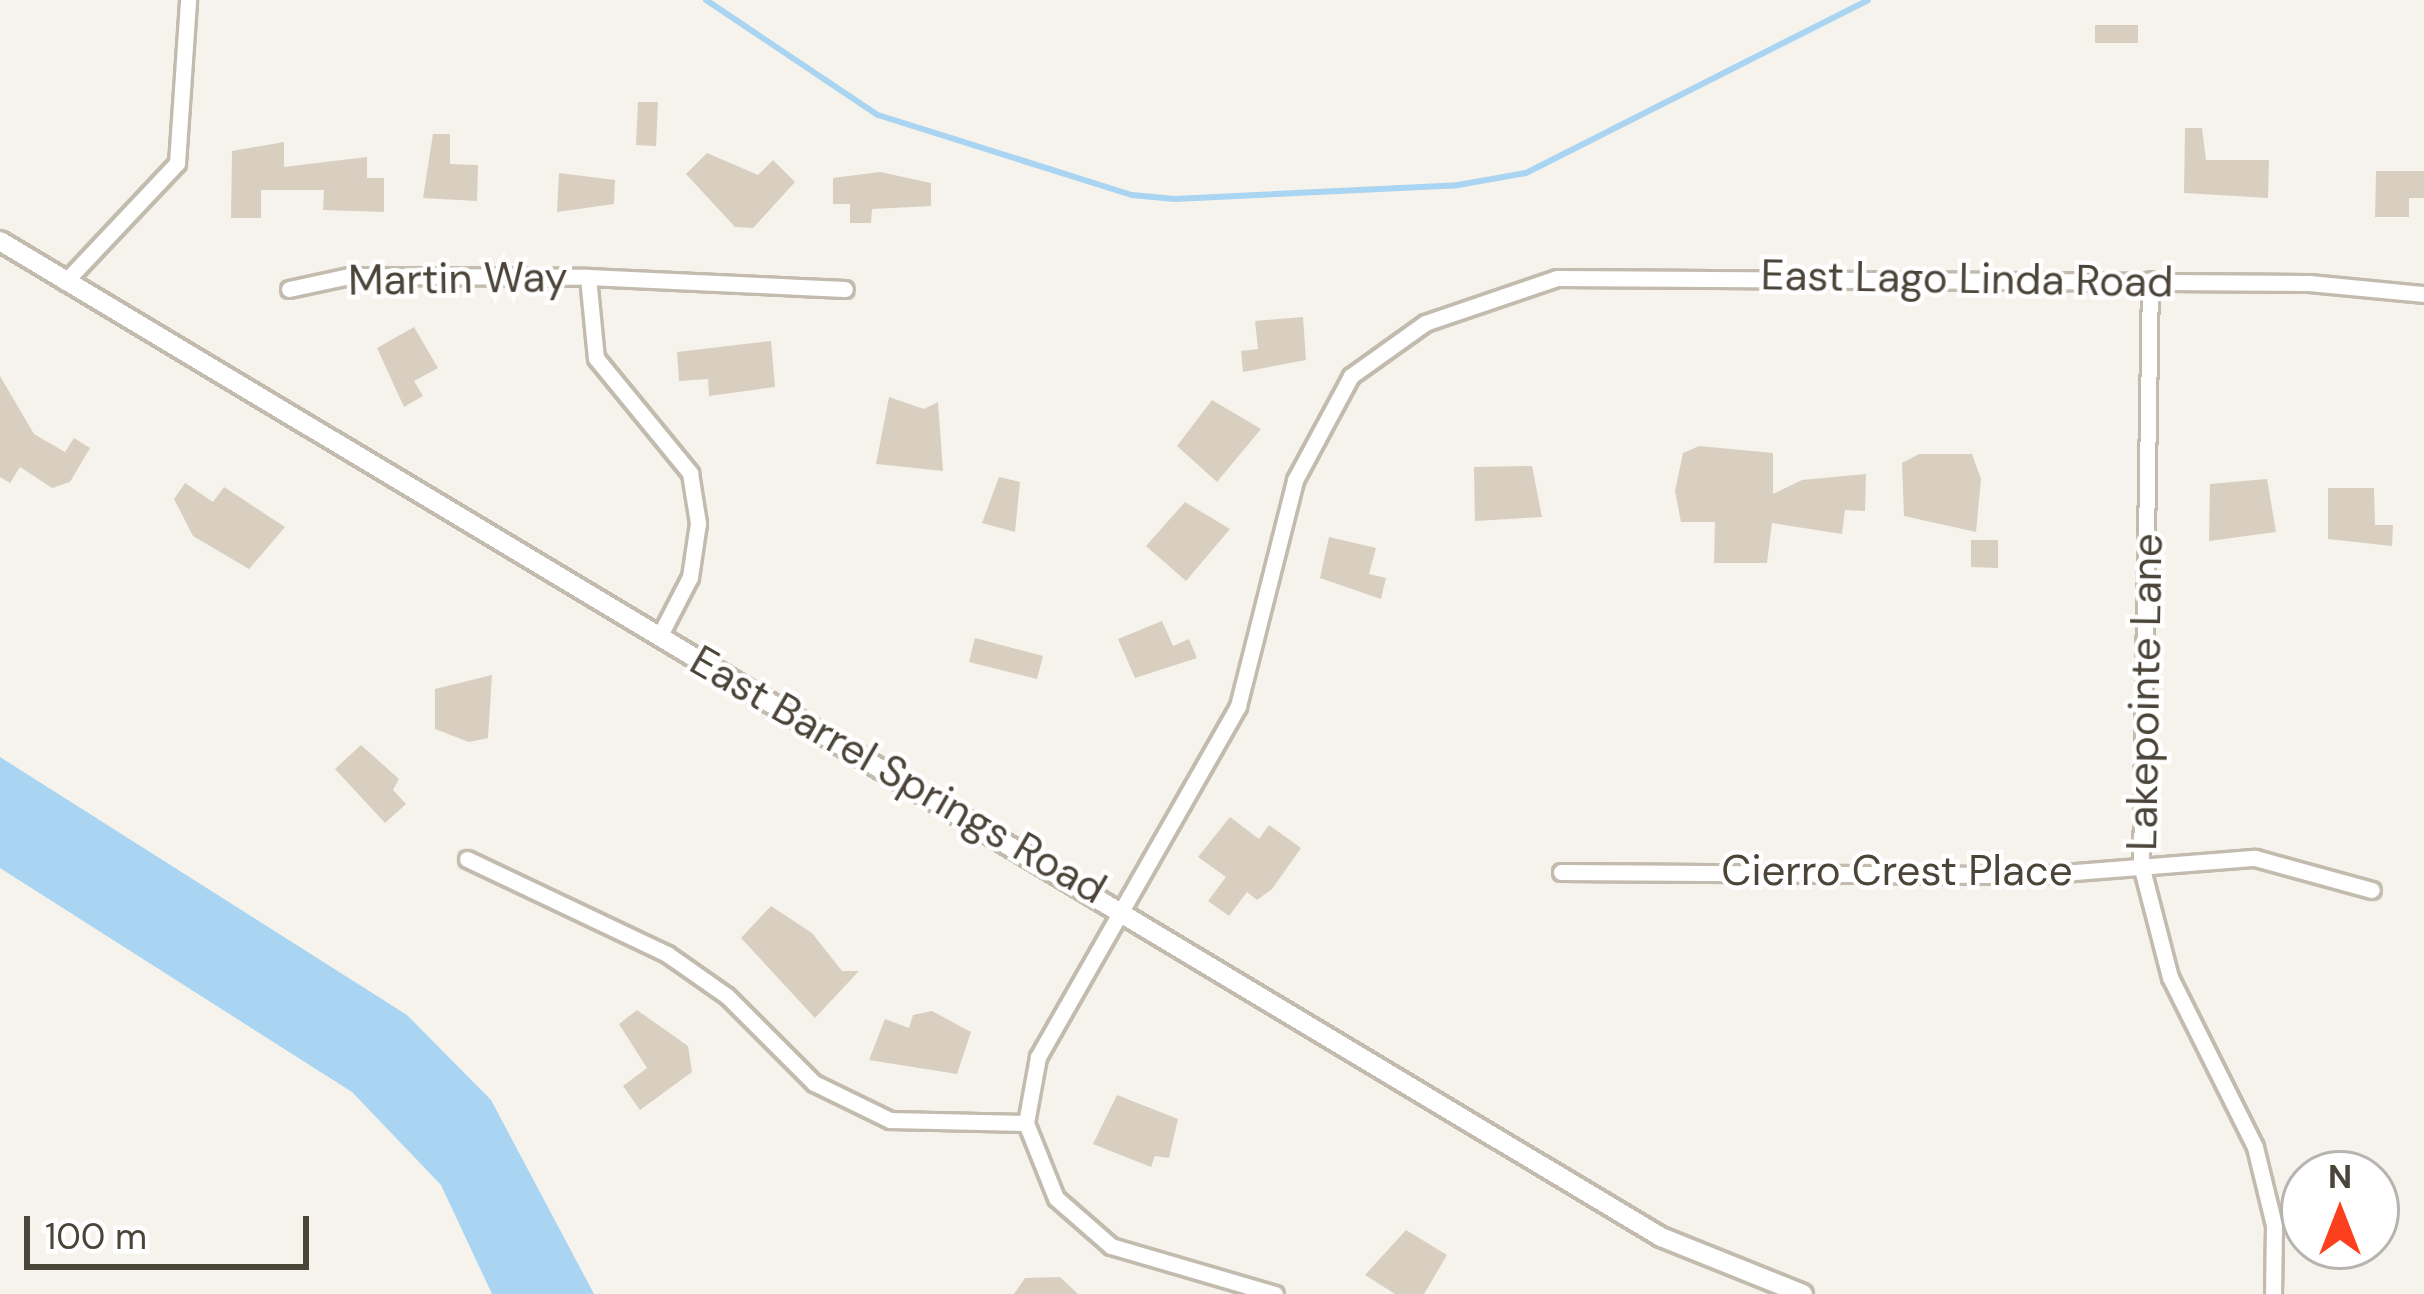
<!DOCTYPE html>
<style>
body{margin:0}
#map{position:relative;width:2424px;height:1294px;overflow:hidden;background:#f6f3ec;font-family:"DM Sans",sans-serif}
div>[style]{position:absolute}
.water>*{inset:0;background:#a9d4f2}
.stream>*{height:6px;margin:-3px;padding:0 3px;transform-origin:3px;border-radius:3px;background:#a9d4f2}
.building>*{inset:0;background:#d8cfc1}
.roads{filter:drop-shadow(3px 0 #c2bbae) drop-shadow(-3px 0 #c2bbae) drop-shadow(0 3px #c2bbae) drop-shadow(0 -3px #c2bbae)}
.minor>*{height:15px;margin:-7.5px;padding:0 7.5px;transform-origin:7.5px;border-radius:7.5px;background:#fff}
.tertiary>*{height:18px;margin:-9px;padding:0 9px;transform-origin:9px;border-radius:9px;background:#fff}
span{translate:-50% -50%;white-space:nowrap;text-align:center;line-height:1.15;-webkit-text-stroke:9px #fff;paint-order:stroke}
.street-label{font-size:42px;color:#4b4439}
.north{position:absolute;left:2280px;top:1150px;width:120px;height:120px;box-sizing:border-box;background:#fff;border:3px solid #b7b4b0;border-radius:50%;rotate:0deg;font-size:33px;font-weight:700;line-height:48px;text-align:center;color:#4b4439}
.north::after{content:'';display:block;margin:auto;width:42px;height:54px;background:#fc3f1d;clip-path:polygon(50% 0,100% 100%,50% 72%,0 100%)}
.scale{position:absolute;left:24px;top:1216px;width:285px;height:54px;box-sizing:border-box;border:6px solid #4b4439;border-top:0;padding-left:15px;font-size:36px;line-height:42px;white-space:nowrap;color:#4b4439;-webkit-text-stroke:9px #fff;paint-order:stroke}
</style>
<div id="map">
<div class="water">
<div style="clip-path:polygon(0 757px,407px 1015px,491px 1100px,594px 1294px,492px 1294px,441px 1185px,352px 1092px,0 868px)"></div>
</div>
<div class="stream">
<div style="left:706px;top:0;width:207px;rotate:33.8deg"></div>
<div style="left:878px;top:115px;width:266px;rotate:17.5deg"></div>
<div style="left:1132px;top:195px;width:43px;rotate:5.3deg"></div>
<div style="left:1175px;top:199px;width:283px;rotate:-2.8deg"></div>
<div style="left:1458px;top:185px;width:69px;rotate:-10deg"></div>
<div style="left:1526px;top:173px;width:383px;rotate:-26.8deg"></div>
</div>
<div class="building">
<div style="clip-path:polygon(2095px 25px,2138px 25px,2138px 43px,2095px 43px)"></div>
<div style="clip-path:polygon(638px 102px,658px 102px,656px 146px,636px 145px)"></div>
<div style="clip-path:polygon(2185px 128px,2202px 128px,2206px 160px,2269px 160px,2268px 198px,2184px 193px)"></div>
<div style="clip-path:polygon(433px 134px,450px 134px,450px 164px,478px 165px,477px 201px,423px 198px)"></div>
<div style="clip-path:polygon(284px 142px,284px 167px,367px 157px,367px 178px,384px 178px,384px 212px,323px 210px,324px 190px,261px 190px,261px 218px,231px 218px,232px 151px)"></div>
<div style="clip-path:polygon(707px 153px,758px 175px,773px 160px,795px 182px,753px 228px,735px 227px,686px 174px)"></div>
<div style="clip-path:polygon(2376px 171px,2424px 171px,2424px 198px,2409px 198px,2409px 217px,2375px 217px)"></div>
<div style="clip-path:polygon(880px 172px,931px 183px,931px 206px,872px 209px,871px 223px,850px 223px,850px 204px,833px 204px,833px 178px)"></div>
<div style="clip-path:polygon(559px 173px,615px 180px,614px 204px,557px 212px)"></div>
<div style="clip-path:polygon(1303px 317px,1306px 360px,1243px 372px,1241px 351px,1258px 349px,1255px 321px)"></div>
<div style="clip-path:polygon(414px 327px,438px 368px,414px 381px,423px 396px,404px 407px,377px 348px)"></div>
<div style="clip-path:polygon(771px 341px,775px 387px,709px 396px,708px 379px,679px 381px,677px 352px)"></div>
<div style="clip-path:polygon(0 376px,34px 434px,65px 452px,74px 438px,90px 448px,70px 482px,52px 488px,20px 467px,10px 483px,0 477px)"></div>
<div style="clip-path:polygon(889px 397px,924px 409px,938px 402px,943px 471px,876px 464px)"></div>
<div style="clip-path:polygon(1212px 400px,1261px 429px,1217px 482px,1177px 446px)"></div>
<div style="clip-path:polygon(1699px 446px,1773px 453px,1773px 494px,1802px 480px,1866px 474px,1865px 511px,1845px 510px,1842px 534px,1772px 523px,1767px 563px,1714px 563px,1715px 522px,1681px 522px,1675px 491px,1683px 453px)"></div>
<div style="clip-path:polygon(1919px 454px,1972px 454px,1981px 479px,1976px 532px,1904px 516px,1902px 463px)"></div>
<div style="clip-path:polygon(1532px 466px,1542px 517px,1475px 521px,1474px 467px)"></div>
<div style="clip-path:polygon(999px 477px,1020px 482px,1015px 532px,982px 523px)"></div>
<div style="clip-path:polygon(2267px 479px,2276px 532px,2209px 541px,2210px 484px)"></div>
<div style="clip-path:polygon(185px 483px,213px 502px,224px 487px,285px 527px,249px 569px,193px 536px,174px 499px)"></div>
<div style="clip-path:polygon(2328px 488px,2374px 488px,2375px 525px,2393px 525px,2392px 546px,2328px 539px)"></div>
<div style="clip-path:polygon(1185px 502px,1230px 529px,1186px 581px,1146px 546px)"></div>
<div style="clip-path:polygon(1329px 537px,1376px 548px,1369px 574px,1386px 578px,1381px 599px,1320px 578px)"></div>
<div style="clip-path:polygon(1971px 540px,1998px 540px,1998px 568px,1971px 567px)"></div>
<div style="clip-path:polygon(1162px 621px,1173px 646px,1189px 639px,1197px 658px,1135px 678px,1118px 639px)"></div>
<div style="clip-path:polygon(975px 638px,1043px 656px,1037px 679px,969px 662px)"></div>
<div style="clip-path:polygon(492px 675px,488px 738px,469px 742px,435px 729px,435px 689px)"></div>
<div style="clip-path:polygon(361px 745px,399px 779px,393px 790px,406px 804px,385px 823px,335px 769px)"></div>
<div style="clip-path:polygon(1230px 817px,1259px 839px,1269px 825px,1301px 848px,1272px 889px,1257px 900px,1247px 892px,1229px 916px,1208px 901px,1226px 877px,1198px 857px)"></div>
<div style="clip-path:polygon(771px 906px,812px 933px,842px 971px,859px 971px,815px 1018px,741px 938px)"></div>
<div style="clip-path:polygon(637px 1010px,688px 1046px,692px 1072px,640px 1110px,623px 1086px,647px 1068px,619px 1024px)"></div>
<div style="clip-path:polygon(932px 1011px,971px 1032px,957px 1074px,869px 1060px,885px 1019px,909px 1028px,913px 1015px)"></div>
<div style="clip-path:polygon(1117px 1095px,1178px 1119px,1169px 1158px,1155px 1156px,1151px 1167px,1093px 1144px)"></div>
<div style="clip-path:polygon(1406px 1230px,1447px 1255px,1424px 1294px,1395px 1294px,1365px 1275px)"></div>
<div style="clip-path:polygon(1060px 1277px,1078px 1294px,1014px 1294px,1025px 1278px)"></div>
</div>
<div class="roads">
<div class="minor">
<div style="left:588px;top:277px;width:257px;rotate:2.7deg"></div>
<div style="left:2150px;top:280px;width:585px;rotate:90.88deg"></div>
<div style="left:2141px;top:865px;width:116px;rotate:75.5deg"></div>
<div style="left:2170px;top:977px;width:190px;rotate:63.4deg"></div>
<div style="left:2255px;top:1147px;width:80px;rotate:76.3deg"></div>
<div style="left:2274px;top:1225px;width:69px;rotate:90.8deg"></div>
<div style="left:65px;top:282px;width:163px;rotate:-46.7deg"></div>
<div style="left:177px;top:163px;width:163px;rotate:-86.1deg"></div>
<div style="left:289px;top:289px;width:61px;rotate:-12.2deg"></div>
<div style="left:349px;top:276px;width:239px;rotate:0.2deg"></div>
<div style="left:588px;top:277px;width:81px;rotate:84.4deg"></div>
<div style="left:596px;top:358px;width:149px;rotate:50.7deg"></div>
<div style="left:690px;top:473px;width:51px;rotate:80.9deg"></div>
<div style="left:698px;top:523px;width:55px;rotate:98.4deg"></div>
<div style="left:690px;top:577px;width:65px;rotate:117.3deg"></div>
<div style="left:467px;top:859px;width:221px;rotate:25.4deg"></div>
<div style="left:667px;top:954px;width:73px;rotate:35deg"></div>
<div style="left:727px;top:996px;width:123px;rotate:45deg"></div>
<div style="left:814px;top:1083px;width:85px;rotate:26deg"></div>
<div style="left:890px;top:1120px;width:136px;rotate:1.3deg"></div>
<div style="left:1561px;top:872px;width:476px;rotate:0.4deg"></div>
<div style="left:2037px;top:875px;width:219px;rotate:-4.5deg"></div>
<div style="left:2255px;top:858px;width:121px;rotate:15.3deg"></div>
<div style="left:1275px;top:1294px;width:171px;rotate:-163.7deg"></div>
<div style="left:1111px;top:1246px;width:73px;rotate:-138.9deg"></div>
<div style="left:1056px;top:1198px;width:81px;rotate:-111.8deg"></div>
<div style="left:1026px;top:1123px;width:67px;rotate:-79.7deg"></div>
<div style="left:1038px;top:1057px;width:404px;rotate:-60.3deg"></div>
<div style="left:1238px;top:706px;width:233px;rotate:-75.8deg"></div>
<div style="left:1295px;top:480px;width:118px;rotate:-61.7deg"></div>
<div style="left:1351px;top:376px;width:91px;rotate:-35.6deg"></div>
<div style="left:1425px;top:323px;width:139px;rotate:-18.8deg"></div>
<div style="left:1557px;top:278px;width:752px;rotate:0.38deg"></div>
<div style="left:2309px;top:283px;width:116px;rotate:5.5deg"></div>
</div>
<div class="tertiary">
<div style="left:0;top:241px;width:1937px;rotate:30.95deg"></div>
<div style="left:1661px;top:1237px;width:153px;rotate:21.9deg"></div>
</div>
</div>
<div class="street-label">
<span style="left:458px;top:279px;rotate:-1deg">Martin Way</span>
<span style="left:1967px;top:279px;rotate:1deg">East Lago Linda Road</span>
<span style="left:2145px;top:692px;rotate:-89deg">Lakepointe Lane</span>
<span style="left:898px;top:775px;rotate:30deg">East Barrel Springs Road</span>
<span style="left:1897px;top:871px">Cierro Crest Place</span>
</div>
<div class="north">N</div>
<div class="scale">100 m</div>
</div>
